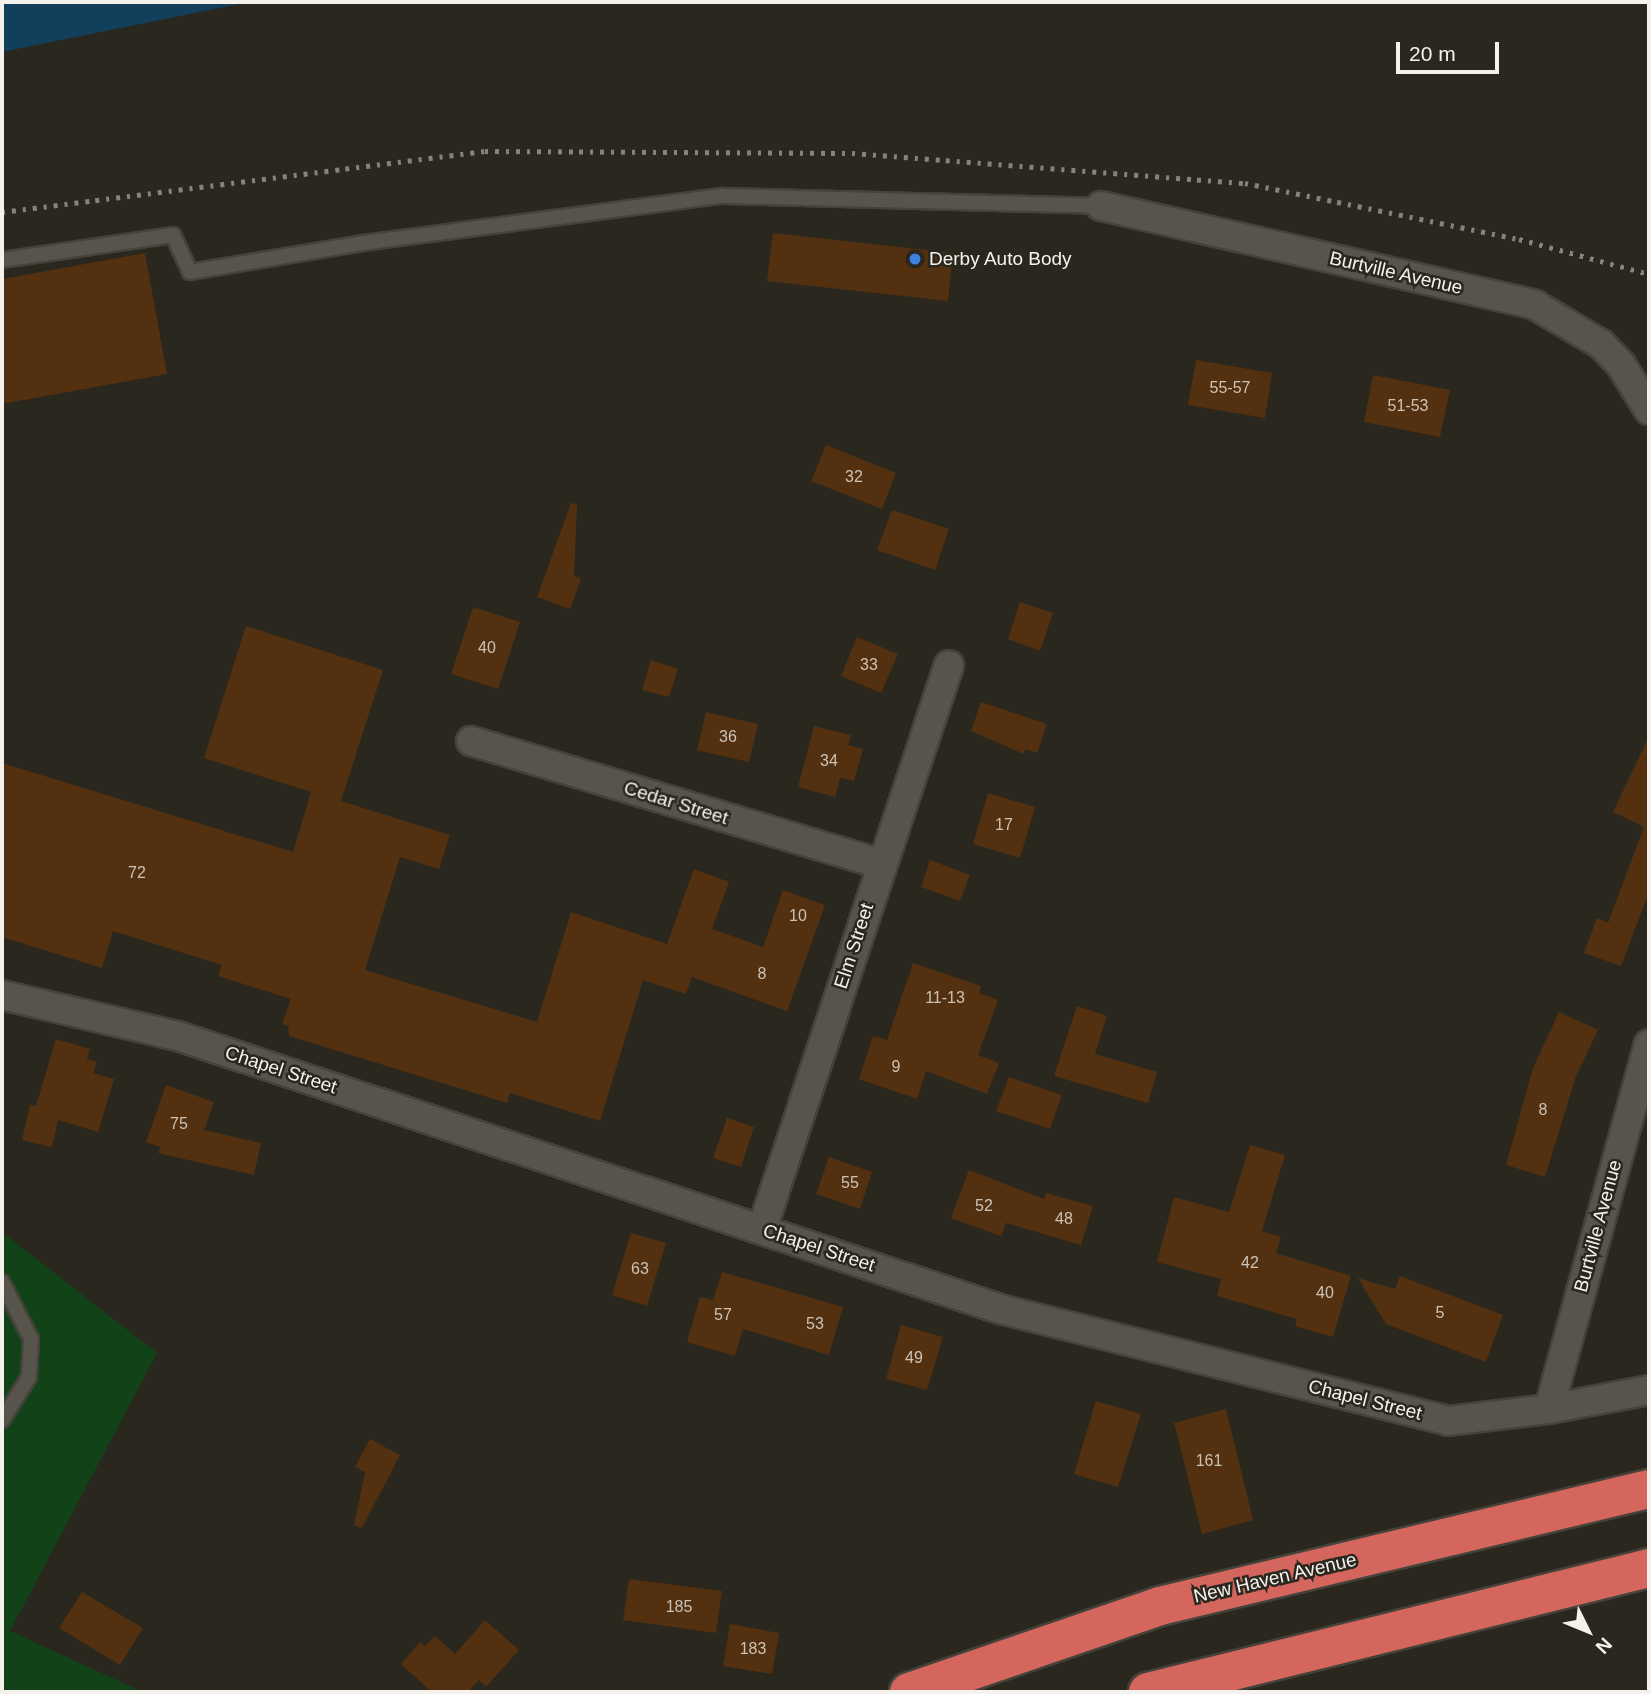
<!DOCTYPE html>
<style>
body{margin:0}
#map{position:relative;width:1651px;height:1694px;overflow:hidden;background:#2a271f;font-family:Arial,sans-serif}
div>[style]{position:absolute}
.green>*{inset:0;background:#114218}
.water>*{inset:0;background:#123f5b}
.building>*{inset:0;background:#53300f}
.roads{filter:drop-shadow(2px 0 #45423a) drop-shadow(-2px 0 #45423a) drop-shadow(0 2px #45423a) drop-shadow(0 -2px #45423a)}
.lane>*{height:14px;margin:-7px;padding:0 7px;transform-origin:7px;border-radius:7px;background:#57544b}
.street>*{height:28px;margin:-14px;padding:0 14px;transform-origin:14px;border-radius:14px;background:#57544b}
.highway>*{height:38px;margin:-19px;padding:0 19px;transform-origin:19px;border-radius:19px;background:#d5665e}
.rail>*{height:5px;margin-top:-2.5px;transform-origin:0;background:repeating-linear-gradient(90deg,#86837c 0 3.5px,transparent 0 10.5px)}
.dots>*{width:19px;height:19px;translate:-50% -50%;box-sizing:border-box;border:4px solid #2a271f;border-radius:50%}
span{translate:-50% -50%;white-space:nowrap;text-align:center;line-height:1.15;-webkit-text-stroke:5px #2a271f;paint-order:stroke}
.number-label{font-size:16px;color:#ccc2b6}
.number-label span{-webkit-text-stroke-width:0}
.poi-label{font-size:19px;color:#f5f2ed}
.left{translate:0 -50%;text-align:left}
.street-label{font-size:19px;color:#f5f2ed}
.frame{position:absolute;inset:0;border:4px solid #f5f2ed;pointer-events:none}
.north{position:absolute;left:1553px;top:1596px;width:70px;height:70px;-webkit-text-stroke:5px #2a271f;paint-order:stroke;rotate:133deg;font-size:19px;font-weight:700;line-height:28px;text-align:center;color:#f5f2ed}
.north::after{content:'';display:block;margin:auto;width:24px;height:32px;background:#f5f2ed;clip-path:polygon(50% 0,100% 100%,50% 72%,0 100%)}
.scale{position:absolute;left:1396px;top:42px;width:103px;height:32px;box-sizing:border-box;border:4px solid #f5f2ed;border-top:0;padding-left:9px;font-size:21px;line-height:24px;white-space:nowrap;color:#f5f2ed;-webkit-text-stroke:5px #2a271f;paint-order:stroke}
</style>
<div id="map">
<div class="green">
<div style="clip-path:polygon(2px 1232px,157px 1353px,10px 1631px,143px 1692px,2px 1692px)"></div>
</div>
<div class="water">
<div style="clip-path:polygon(2px 2px,249px 2px,2px 52px)"></div>
</div>
<div class="building">
<div style="clip-path:polygon(773px 233px,953px 253px,948px 301px,767px 281px)"></div>
<div style="clip-path:polygon(145px 253px,167px 374px,2px 404px,2px 279px)"></div>
<div style="clip-path:polygon(1196px 360px,1272px 373px,1265px 418px,1188px 405px)"></div>
<div style="clip-path:polygon(1373px 375px,1450px 390px,1440px 437px,1364px 422px)"></div>
<div style="clip-path:polygon(826px 445px,896px 473px,882px 509px,811px 481px)"></div>
<div style="clip-path:polygon(571px 503px,577px 504px,574px 576px,581px 579px,570px 609px,537px 597px)"></div>
<div style="clip-path:polygon(892px 510px,949px 529px,935px 570px,877px 550px)"></div>
<div style="clip-path:polygon(1020px 602px,1053px 613px,1040px 651px,1008px 639px)"></div>
<div style="clip-path:polygon(473px 607px,520px 622px,498px 689px,451px 674px)"></div>
<div style="clip-path:polygon(246px 626px,383px 670px,341px 801px,450px 835px,439px 869px,400px 857px,365px 970px,537px 1022px,571px 912px,667px 944px,694px 869px,729px 882px,712px 929px,763px 947px,783px 890px,825px 905px,787px 1011px,692px 977px,686px 994px,643px 980px,600px 1121px,510px 1093px,507px 1103px,289px 1036px,288px 1026px,282px 1024px,291px 999px,218px 976px,222px 965px,113px 931px,102px 968px,2px 937px,2px 763px,293px 852px,311px 792px,204px 758px)"></div>
<div style="clip-path:polygon(857px 637px,898px 654px,881px 693px,841px 676px)"></div>
<div style="clip-path:polygon(651px 660px,678px 669px,669px 697px,642px 690px)"></div>
<div style="clip-path:polygon(981px 702px,1047px 724px,1037px 753px,1025px 749px,1024px 754px,971px 731px)"></div>
<div style="clip-path:polygon(706px 712px,758px 724px,749px 762px,697px 750px)"></div>
<div style="clip-path:polygon(814px 726px,851px 735px,848px 745px,863px 749px,854px 781px,840px 778px,835px 797px,798px 787px)"></div>
<div style="clip-path:polygon(1649px 736px,1649px 892px,1621px 966px,1584px 953px,1597px 918px,1608px 923px,1644px 827px,1613px 812px)"></div>
<div style="clip-path:polygon(988px 793px,1035px 807px,1020px 858px,973px 844px)"></div>
<div style="clip-path:polygon(930px 860px,970px 875px,960px 901px,921px 887px)"></div>
<div style="clip-path:polygon(913px 963px,981px 986px,979px 993px,998px 1000px,978px 1055px,999px 1063px,987px 1094px,926px 1071px,917px 1099px,859px 1079px,873px 1036px,887px 1040px)"></div>
<div style="clip-path:polygon(1077px 1006px,1107px 1016px,1095px 1054px,1157px 1072px,1148px 1103px,1054px 1076px)"></div>
<div style="clip-path:polygon(1559px 1012px,1598px 1030px,1576px 1076px,1545px 1177px,1506px 1165px,1533px 1068px)"></div>
<div style="clip-path:polygon(56px 1039px,90px 1049px,87px 1059px,97px 1062px,93px 1073px,114px 1079px,98px 1132px,58px 1120px,52px 1147px,22px 1140px,30px 1105px,36px 1106px)"></div>
<div style="clip-path:polygon(1009px 1077px,1062px 1095px,1050px 1129px,996px 1111px)"></div>
<div style="clip-path:polygon(166px 1085px,214px 1102px,204px 1130px,261px 1143px,254px 1175px,158px 1153px,161px 1147px,146px 1142px)"></div>
<div style="clip-path:polygon(727px 1118px,754px 1127px,741px 1167px,713px 1158px)"></div>
<div style="clip-path:polygon(1250px 1145px,1285px 1155px,1262px 1231px,1281px 1237px,1276px 1253px,1351px 1276px,1333px 1337px,1295px 1326px,1297px 1319px,1217px 1296px,1221px 1279px,1157px 1262px,1174px 1197px,1229px 1212px)"></div>
<div style="clip-path:polygon(829px 1157px,872px 1172px,860px 1209px,816px 1194px)"></div>
<div style="clip-path:polygon(969px 1170px,1044px 1199px,1046px 1193px,1093px 1206px,1081px 1245px,1006px 1223px,1001px 1236px,951px 1218px)"></div>
<div style="clip-path:polygon(631px 1233px,666px 1243px,647px 1306px,612px 1295px)"></div>
<div style="clip-path:polygon(722px 1272px,843px 1307px,829px 1355px,743px 1329px,735px 1356px,687px 1342px,700px 1297px,713px 1300px)"></div>
<div style="clip-path:polygon(1400px 1276px,1503px 1315px,1486px 1362px,1386px 1324px,1358px 1278px,1395px 1289px)"></div>
<div style="clip-path:polygon(901px 1325px,943px 1337px,927px 1390px,886px 1379px)"></div>
<div style="clip-path:polygon(1096px 1401px,1141px 1414px,1118px 1487px,1074px 1474px)"></div>
<div style="clip-path:polygon(1226px 1409px,1253px 1520px,1202px 1534px,1174px 1423px)"></div>
<div style="clip-path:polygon(370px 1439px,400px 1455px,362px 1528px,354px 1525px,365px 1472px,355px 1467px)"></div>
<div style="clip-path:polygon(629px 1579px,722px 1591px,716px 1633px,623px 1620px)"></div>
<div style="clip-path:polygon(82px 1592px,143px 1628px,120px 1665px,59px 1628px)"></div>
<div style="clip-path:polygon(485px 1620px,519px 1650px,486px 1687px,479px 1680px,468px 1692px,432px 1692px,401px 1664px,420px 1642px,425px 1646px,435px 1636px,455px 1654px)"></div>
<div style="clip-path:polygon(730px 1624px,779px 1633px,772px 1674px,723px 1666px)"></div>
</div>
<div class="roads">
<div class="lane">
<div style="left:2px;top:260px;width:173px;rotate:-8.3deg"></div>
<div style="left:173px;top:235px;width:41px;rotate:65.3deg"></div>
<div style="left:190px;top:272px;width:175px;rotate:-9.5deg"></div>
<div style="left:363px;top:243px;width:362px;rotate:-7.5deg"></div>
<div style="left:722px;top:196px;width:379px;rotate:1.5deg"></div>
<div style="left:2px;top:1282px;width:64px;rotate:63deg"></div>
<div style="left:31px;top:1339px;width:38px;rotate:93deg"></div>
<div style="left:29px;top:1377px;width:51px;rotate:122.1deg"></div>
</div>
<div class="street">
<div style="left:1101px;top:206px;width:445px;rotate:12.8deg"></div>
<div style="left:1535px;top:305px;width:77px;rotate:30.6deg"></div>
<div style="left:1601px;top:344px;width:29px;rotate:46deg"></div>
<div style="left:1621px;top:365px;width:53px;rotate:58.1deg"></div>
<div style="left:471px;top:741px;width:427px;rotate:16.7deg"></div>
<div style="left:2px;top:995px;width:184px;rotate:13.2deg"></div>
<div style="left:181px;top:1037px;width:863px;rotate:18.37deg"></div>
<div style="left:1000px;top:1309px;width:462px;rotate:14deg"></div>
<div style="left:1448px;top:1421px;width:102px;rotate:-6.8deg"></div>
<div style="left:1549px;top:1409px;width:102px;rotate:-10.8deg"></div>
<div style="left:762px;top:1229px;width:594px;rotate:-71.66deg"></div>
<div style="left:1549px;top:1409px;width:378px;rotate:-74.7deg"></div>
</div>
<div class="highway">
<div style="left:909px;top:1692px;width:265px;rotate:-18.9deg"></div>
<div style="left:1160px;top:1606px;width:503px;rotate:-13.46deg"></div>
<div style="left:1148px;top:1692px;width:516px;rotate:-13.9deg"></div>
</div>
</div>
<div class="rail">
<div style="left:2px;top:212px;width:487px;rotate:-7.2deg"></div>
<div style="left:485px;top:151px;width:367px;rotate:0.3deg"></div>
<div style="left:852px;top:153px;width:394px;rotate:4.4deg"></div>
<div style="left:1245px;top:183px;width:280px;rotate:11.6deg"></div>
<div style="left:1519px;top:239px;width:135px;rotate:15.1deg"></div>
</div>
<div class="dots">
<div style="left:915px;top:259px;background:#3f7fe0"></div>
</div>
<div class="number-label">
<span style="left:1230px;top:388px">55-57</span>
<span style="left:1408px;top:406px">51-53</span>
<span style="left:854px;top:477px">32</span>
<span style="left:487px;top:648px">40</span>
<span style="left:869px;top:665px">33</span>
<span style="left:728px;top:737px">36</span>
<span style="left:829px;top:761px">34</span>
<span style="left:1004px;top:825px">17</span>
<span style="left:137px;top:873px">72</span>
<span style="left:798px;top:916px">10</span>
<span style="left:762px;top:974px">8</span>
<span style="left:945px;top:998px">11-13</span>
<span style="left:896px;top:1067px">9</span>
<span style="left:1543px;top:1110px">8</span>
<span style="left:179px;top:1124px">75</span>
<span style="left:850px;top:1183px">55</span>
<span style="left:984px;top:1206px">52</span>
<span style="left:1064px;top:1219px">48</span>
<span style="left:1250px;top:1263px">42</span>
<span style="left:640px;top:1269px">63</span>
<span style="left:1325px;top:1293px">40</span>
<span style="left:1440px;top:1313px">5</span>
<span style="left:723px;top:1315px">57</span>
<span style="left:815px;top:1324px">53</span>
<span style="left:914px;top:1358px">49</span>
<span style="left:1209px;top:1461px">161</span>
<span style="left:679px;top:1607px">185</span>
<span style="left:753px;top:1649px">183</span>
</div>
<div class="poi-label">
<span class="left" style="left:929px;top:259px">Derby Auto Body</span>
</div>
<div class="street-label">
<span style="left:1396px;top:273px;rotate:13deg">Burtville Avenue</span>
<span style="left:676px;top:803px;rotate:17deg">Cedar Street</span>
<span style="left:854px;top:946px;rotate:-72deg">Elm Street</span>
<span style="left:281px;top:1070px;rotate:18deg">Chapel Street</span>
<span style="left:1598px;top:1226px;rotate:-75deg">Burtville Avenue</span>
<span style="left:819px;top:1248px;rotate:18deg">Chapel Street</span>
<span style="left:1365px;top:1400px;rotate:14deg">Chapel Street</span>
<span style="left:1275px;top:1578px;rotate:-13deg">New Haven Avenue</span>
</div>
<div class="frame"></div>
<div class="north">N</div>
<div class="scale">20 m</div>
</div>
